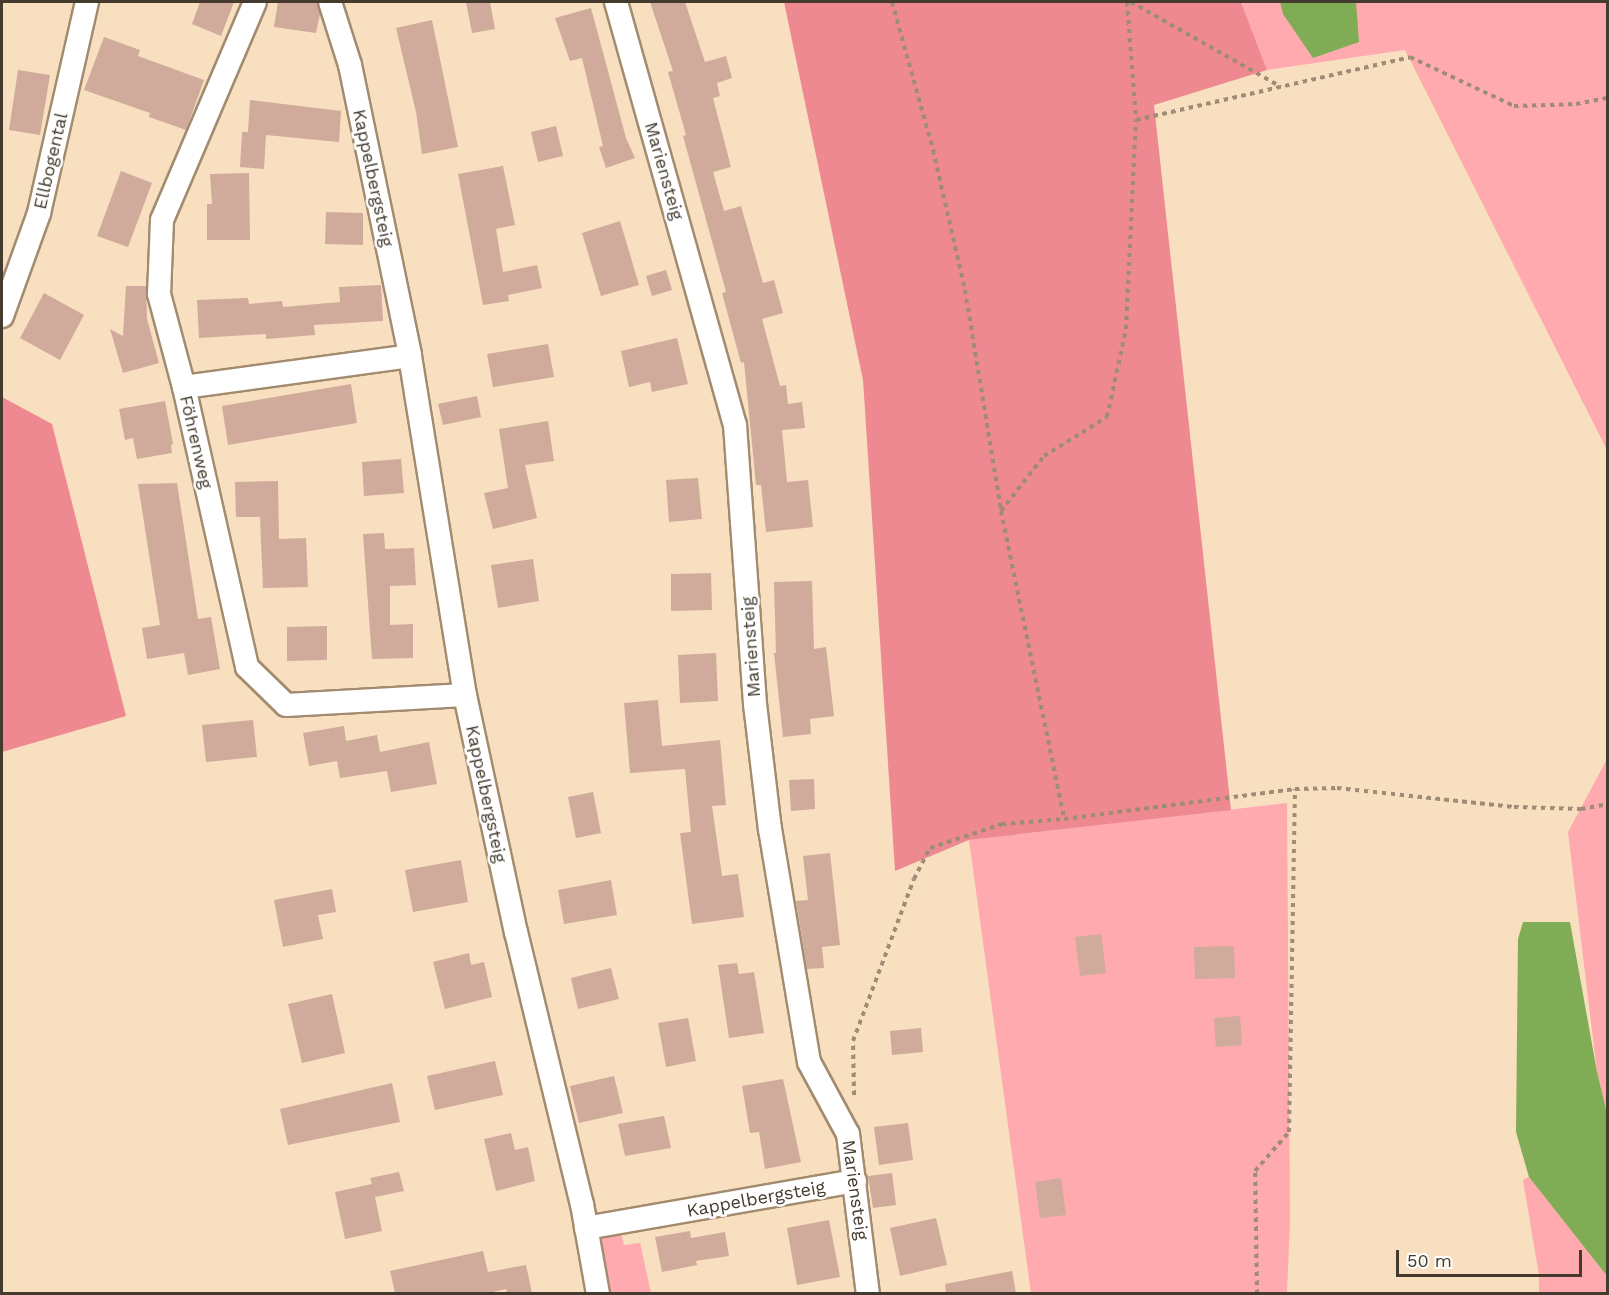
<!DOCTYPE html>
<meta charset="utf-8">
<style>
body{margin:0}
#map{position:relative;width:1609px;height:1295px;overflow:hidden;background:#f8dfc0;font-family:"Work Sans",sans-serif}
div>[style]{position:absolute}
.green>*{inset:0;background:#feaaaf}
.forest>*{inset:0;background:#ee8891}
.water>*{inset:0;background:#81ac56}
.building>*{inset:0;background:#d0aa9b}
.path>*{height:4px;margin-top:-2px;transform-origin:0;background:repeating-linear-gradient(90deg,#9e8c77 0 4.5px,transparent 0 9px)}
.roads{filter:drop-shadow(2px 0 #a28b6e) drop-shadow(-2px 0 #a28b6e) drop-shadow(0 2px #a28b6e) drop-shadow(0 -2px #a28b6e)}
.minor>*{height:22px;margin:-11px;padding:0 11px;transform-origin:11px;border-radius:11px;background:#fff}
span{translate:-50% -50%;white-space:nowrap;text-align:center;line-height:1.15;-webkit-text-stroke:5px #fff;paint-order:stroke}
.street-label{font-size:18px;color:#443a2e}
.frame{position:absolute;inset:0;border:3px solid #443a2e;pointer-events:none}
.scale{position:absolute;left:1396px;top:1250px;width:186px;height:27px;box-sizing:border-box;border:3px solid #443a2e;border-top:0;padding-left:8px;font-size:18px;line-height:21px;white-space:nowrap;color:#443a2e;-webkit-text-stroke:4px #fff;paint-order:stroke}
</style>
<div id="map">
<div class="green">
<div style="clip-path:polygon(1241px 2px,1607px 2px,1607px 450px,1405px 50px,1267px 70px)"></div>
<div style="clip-path:polygon(1607px 759px,1607px 1113px,1597px 1072px,1568px 832px)"></div>
<div style="clip-path:polygon(1287px 803px,1290px 1220px,1287px 1293px,1031px 1293px,969px 840px)"></div>
<div style="clip-path:polygon(1529px 1177px,1607px 1276px,1607px 1293px,1539px 1293px,1539px 1276px,1523px 1180px)"></div>
<div style="clip-path:polygon(620px 1229px,624px 1245px,640px 1243px,651px 1293px,607px 1293px,596px 1241px,608px 1232px)"></div>
</div>
<div class="forest">
<div style="clip-path:polygon(784px 2px,1241px 2px,1267px 70px,1154px 105px,1231px 810px,969px 840px,895px 871px,863px 380px)"></div>
<div style="clip-path:polygon(2px 397px,52px 424px,126px 716px,2px 752px)"></div>
</div>
<div class="water">
<div style="clip-path:polygon(1280px 2px,1356px 2px,1359px 42px,1313px 58px,1283px 14px)"></div>
<div style="clip-path:polygon(1523px 922px,1570px 922px,1597px 1072px,1607px 1113px,1607px 1276px,1529px 1177px,1516px 1132px,1518px 939px)"></div>
</div>
<div class="building">
<div style="clip-path:polygon(200px 2px,234px 2px,221px 36px,192px 24px)"></div>
<div style="clip-path:polygon(278px 2px,317px 2px,320px 14px,316px 33px,274px 27px)"></div>
<div style="clip-path:polygon(466px 2px,490px 2px,495px 29px,472px 33px)"></div>
<div style="clip-path:polygon(650px 2px,685px 2px,705px 62px,726px 56px,732px 78px,717px 83px,720px 96px,713px 98px,731px 167px,713px 172px,724px 211px,741px 206px,763px 283px,774px 280px,783px 313px,762px 319px,780px 386px,786px 385px,788px 404px,802px 402px,805px 428px,782px 430px,787px 482px,808px 480px,813px 527px,766px 532px,761px 485px,756px 485px,744px 362px,741px 363px,722px 293px,726px 292px,683px 136px,686px 135px,668px 72px,673px 71px)"></div>
<div style="clip-path:polygon(591px 8px,626px 138px,635px 158px,606px 168px,599px 147px,603px 146px,582px 58px,570px 61px,555px 18px)"></div>
<div style="clip-path:polygon(432px 20px,458px 147px,422px 154px,416px 112px,396px 28px)"></div>
<div style="clip-path:polygon(104px 37px,140px 50px,138px 56px,204px 80px,186px 130px,149px 117px,150px 113px,84px 90px)"></div>
<div style="clip-path:polygon(18px 70px,50px 75px,40px 135px,9px 130px)"></div>
<div style="clip-path:polygon(250px 100px,341px 111px,339px 142px,266px 135px,264px 169px,240px 167px,242px 132px,248px 132px)"></div>
<div style="clip-path:polygon(556px 126px,563px 156px,538px 162px,531px 132px)"></div>
<div style="clip-path:polygon(503px 166px,515px 225px,496px 229px,503px 272px,537px 265px,542px 288px,508px 295px,509px 301px,483px 305px,458px 174px)"></div>
<div style="clip-path:polygon(121px 171px,152px 183px,128px 247px,97px 236px)"></div>
<div style="clip-path:polygon(249px 173px,250px 240px,207px 240px,207px 204px,212px 204px,210px 174px)"></div>
<div style="clip-path:polygon(326px 212px,363px 213px,363px 245px,325px 244px)"></div>
<div style="clip-path:polygon(620px 221px,639px 285px,601px 296px,582px 233px)"></div>
<div style="clip-path:polygon(666px 270px,672px 290px,652px 296px,646px 276px)"></div>
<div style="clip-path:polygon(381px 285px,383px 321px,314px 325px,315px 335px,266px 339px,266px 334px,199px 338px,197px 300px,248px 298px,249px 304px,282px 301px,283px 307px,340px 302px,339px 287px)"></div>
<div style="clip-path:polygon(126px 286px,146px 286px,147px 319px,159px 363px,123px 373px,110px 329px,123px 336px)"></div>
<div style="clip-path:polygon(44px 293px,84px 315px,60px 360px,20px 338px)"></div>
<div style="clip-path:polygon(677px 338px,688px 384px,652px 392px,650px 382px,629px 387px,621px 351px)"></div>
<div style="clip-path:polygon(548px 344px,554px 377px,493px 387px,487px 354px)"></div>
<div style="clip-path:polygon(351px 384px,357px 423px,228px 445px,222px 406px)"></div>
<div style="clip-path:polygon(477px 396px,481px 417px,443px 425px,438px 404px)"></div>
<div style="clip-path:polygon(165px 401px,173px 444px,171px 445px,172px 453px,137px 459px,133px 438px,125px 440px,119px 409px)"></div>
<div style="clip-path:polygon(548px 421px,554px 461px,525px 465px,537px 518px,493px 529px,484px 493px,508px 488px,499px 429px)"></div>
<div style="clip-path:polygon(401px 459px,404px 493px,364px 496px,362px 462px)"></div>
<div style="clip-path:polygon(698px 478px,702px 519px,669px 522px,666px 480px)"></div>
<div style="clip-path:polygon(278px 481px,279px 539px,306px 538px,308px 587px,263px 588px,260px 517px,236px 517px,235px 482px)"></div>
<div style="clip-path:polygon(177px 483px,198px 619px,211px 617px,220px 669px,188px 675px,184px 653px,147px 659px,142px 628px,160px 625px,138px 484px)"></div>
<div style="clip-path:polygon(384px 533px,385px 549px,414px 548px,416px 585px,390px 586px,390px 625px,413px 624px,413px 658px,372px 659px,363px 534px)"></div>
<div style="clip-path:polygon(533px 559px,539px 601px,498px 608px,491px 565px)"></div>
<div style="clip-path:polygon(711px 573px,712px 610px,671px 611px,671px 574px)"></div>
<div style="clip-path:polygon(812px 581px,814px 649px,826px 647px,834px 716px,810px 719px,811px 734px,783px 737px,774px 653px,776px 653px,774px 582px)"></div>
<div style="clip-path:polygon(327px 626px,327px 660px,287px 661px,287px 627px)"></div>
<div style="clip-path:polygon(716px 653px,718px 701px,680px 703px,678px 655px)"></div>
<div style="clip-path:polygon(658px 700px,662px 746px,720px 740px,726px 805px,712px 806px,722px 876px,738px 874px,744px 917px,692px 924px,680px 833px,691px 832px,685px 769px,630px 773px,624px 703px)"></div>
<div style="clip-path:polygon(253px 720px,257px 757px,206px 762px,202px 725px)"></div>
<div style="clip-path:polygon(344px 726px,346px 741px,377px 735px,380px 752px,429px 742px,437px 784px,391px 792px,387px 771px,340px 778px,337px 761px,309px 766px,303px 733px)"></div>
<div style="clip-path:polygon(814px 779px,815px 809px,791px 811px,789px 780px)"></div>
<div style="clip-path:polygon(593px 792px,601px 833px,576px 838px,568px 797px)"></div>
<div style="clip-path:polygon(830px 853px,840px 945px,822px 947px,824px 968px,807px 969px,796px 901px,808px 900px,803px 856px)"></div>
<div style="clip-path:polygon(461px 860px,468px 902px,413px 912px,405px 870px)"></div>
<div style="clip-path:polygon(611px 880px,617px 915px,564px 924px,558px 890px)"></div>
<div style="clip-path:polygon(332px 889px,336px 912px,318px 915px,323px 939px,283px 947px,274px 900px)"></div>
<div style="clip-path:polygon(1101px 934px,1106px 973px,1080px 976px,1075px 937px)"></div>
<div style="clip-path:polygon(1234px 946px,1235px 978px,1195px 979px,1194px 947px)"></div>
<div style="clip-path:polygon(469px 953px,471px 965px,484px 962px,492px 997px,445px 1009px,433px 962px)"></div>
<div style="clip-path:polygon(737px 963px,739px 974px,754px 972px,764px 1033px,729px 1038px,718px 965px)"></div>
<div style="clip-path:polygon(611px 968px,619px 999px,578px 1009px,571px 978px)"></div>
<div style="clip-path:polygon(332px 994px,345px 1053px,302px 1063px,288px 1004px)"></div>
<div style="clip-path:polygon(1240px 1016px,1242px 1045px,1216px 1047px,1214px 1018px)"></div>
<div style="clip-path:polygon(688px 1018px,696px 1061px,666px 1067px,658px 1023px)"></div>
<div style="clip-path:polygon(921px 1028px,923px 1052px,892px 1055px,890px 1031px)"></div>
<div style="clip-path:polygon(495px 1061px,503px 1095px,435px 1110px,427px 1076px)"></div>
<div style="clip-path:polygon(614px 1076px,623px 1113px,579px 1123px,570px 1086px)"></div>
<div style="clip-path:polygon(783px 1079px,801px 1162px,765px 1169px,759px 1132px,750px 1133px,742px 1086px)"></div>
<div style="clip-path:polygon(392px 1083px,400px 1122px,288px 1145px,280px 1109px)"></div>
<div style="clip-path:polygon(664px 1116px,671px 1148px,625px 1156px,618px 1124px)"></div>
<div style="clip-path:polygon(908px 1123px,913px 1160px,879px 1165px,874px 1127px)"></div>
<div style="clip-path:polygon(511px 1133px,515px 1150px,528px 1147px,535px 1181px,496px 1191px,484px 1139px)"></div>
<div style="clip-path:polygon(399px 1172px,404px 1191px,375px 1197px,382px 1231px,345px 1239px,335px 1192px,372px 1184px,370px 1178px)"></div>
<div style="clip-path:polygon(892px 1173px,896px 1205px,873px 1208px,868px 1176px)"></div>
<div style="clip-path:polygon(1061px 1178px,1066px 1215px,1040px 1218px,1035px 1182px)"></div>
<div style="clip-path:polygon(936px 1218px,947px 1265px,900px 1276px,890px 1228px)"></div>
<div style="clip-path:polygon(829px 1220px,840px 1277px,797px 1285px,787px 1228px)"></div>
<div style="clip-path:polygon(690px 1231px,691px 1238px,725px 1232px,729px 1256px,696px 1261px,697px 1265px,662px 1272px,655px 1237px)"></div>
<div style="clip-path:polygon(483px 1251px,488px 1272px,526px 1265px,532px 1293px,507px 1293px,506px 1289px,488px 1293px,395px 1293px,390px 1271px)"></div>
<div style="clip-path:polygon(1012px 1271px,1016px 1293px,946px 1293px,945px 1284px)"></div>
</div>
<div class="path">
<div style="left:892px;top:2px;width:154px;rotate:74.5deg"></div>
<div style="left:933px;top:150px;width:144px;rotate:77.1deg"></div>
<div style="left:965px;top:290px;width:224px;rotate:80.7deg"></div>
<div style="left:1001px;top:511px;width:314px;rotate:78.4deg"></div>
<div style="left:1127px;top:2px;width:118px;rotate:85.6deg"></div>
<div style="left:1131px;top:2px;width:172px;rotate:29.5deg"></div>
<div style="left:1001px;top:511px;width:70px;rotate:-52deg"></div>
<div style="left:1044px;top:456px;width:74px;rotate:-31.8deg"></div>
<div style="left:1107px;top:417px;width:90px;rotate:-77.8deg"></div>
<div style="left:1126px;top:329px;width:209px;rotate:-87.3deg"></div>
<div style="left:1136px;top:120px;width:281px;rotate:-12.9deg"></div>
<div style="left:1410px;top:57px;width:115px;rotate:25.2deg"></div>
<div style="left:1514px;top:106px;width:62px;rotate:-1.8deg"></div>
<div style="left:1576px;top:104px;width:33px;rotate:-11deg"></div>
<div style="left:854px;top:1095px;width:54px;rotate:-91.1deg"></div>
<div style="left:853px;top:1041px;width:173px;rotate:-69.4deg"></div>
<div style="left:914px;top:879px;width:35px;rotate:-63deg"></div>
<div style="left:930px;top:848px;width:76px;rotate:-18.4deg"></div>
<div style="left:1002px;top:824px;width:62px;rotate:-4.6deg"></div>
<div style="left:1064px;top:819px;width:233px;rotate:-7.4deg"></div>
<div style="left:1295px;top:789px;width:42px;rotate:-1.4deg"></div>
<div style="left:1337px;top:788px;width:178px;rotate:6.1deg"></div>
<div style="left:1514px;top:807px;width:67px;rotate:1.7deg"></div>
<div style="left:1581px;top:809px;width:27px;rotate:-10deg"></div>
<div style="left:1257px;top:1294px;width:123px;rotate:-90.9deg"></div>
<div style="left:1255px;top:1171px;width:52px;rotate:-48.9deg"></div>
<div style="left:1289px;top:1132px;width:343px;rotate:-89deg"></div>
</div>
<div class="roads">
<div class="minor">
<div style="left:255px;top:2px;width:237px;rotate:113.1deg"></div>
<div style="left:162px;top:220px;width:74px;rotate:92.3deg"></div>
<div style="left:159px;top:294px;width:96px;rotate:75deg"></div>
<div style="left:184px;top:387px;width:287px;rotate:77.3deg"></div>
<div style="left:247px;top:667px;width:54px;rotate:44.3deg"></div>
<div style="left:286px;top:705px;width:179px;rotate:-3.2deg"></div>
<div style="left:330px;top:2px;width:66px;rotate:72.4deg"></div>
<div style="left:350px;top:65px;width:297px;rotate:78.3deg"></div>
<div style="left:410px;top:356px;width:343px;rotate:80.8deg"></div>
<div style="left:465px;top:695px;width:242px;rotate:77.9deg"></div>
<div style="left:516px;top:932px;width:280px;rotate:76.4deg"></div>
<div style="left:582px;top:1204px;width:91px;rotate:79.9deg"></div>
<div style="left:616px;top:2px;width:439px;rotate:74.3deg"></div>
<div style="left:735px;top:425px;width:280px;rotate:85.9deg"></div>
<div style="left:755px;top:704px;width:126px;rotate:83.2deg"></div>
<div style="left:770px;top:829px;width:236px;rotate:80.5deg"></div>
<div style="left:809px;top:1062px;width:82px;rotate:61.6deg"></div>
<div style="left:848px;top:1134px;width:161px;rotate:82.9deg"></div>
<div style="left:2px;top:316px;width:109px;rotate:-70.2deg"></div>
<div style="left:39px;top:213px;width:216px;rotate:-77.2deg"></div>
<div style="left:184px;top:387px;width:228px;rotate:-7.8deg"></div>
<div style="left:586px;top:1228px;width:273px;rotate:-9.9deg"></div>
</div>
</div>
<div class="street-label">
<span style="left:51px;top:161px;rotate:-77deg">Ellbogental</span>
<span style="left:664px;top:171px;rotate:74deg">Mariensteig</span>
<span style="left:373px;top:178px;rotate:78deg">Kappelbergsteig</span>
<span style="left:196px;top:442px;rotate:77deg">Föhrenweg</span>
<span style="left:751px;top:647px;rotate:-94deg">Mariensteig</span>
<span style="left:486px;top:794px;rotate:78deg">Kappelbergsteig</span>
<span style="left:855px;top:1190px;rotate:82deg">Mariensteig</span>
<span style="left:756px;top:1199px;rotate:-10deg">Kappelbergsteig</span>
</div>
<div class="frame"></div>
<div class="scale">50 m</div>
</div>
